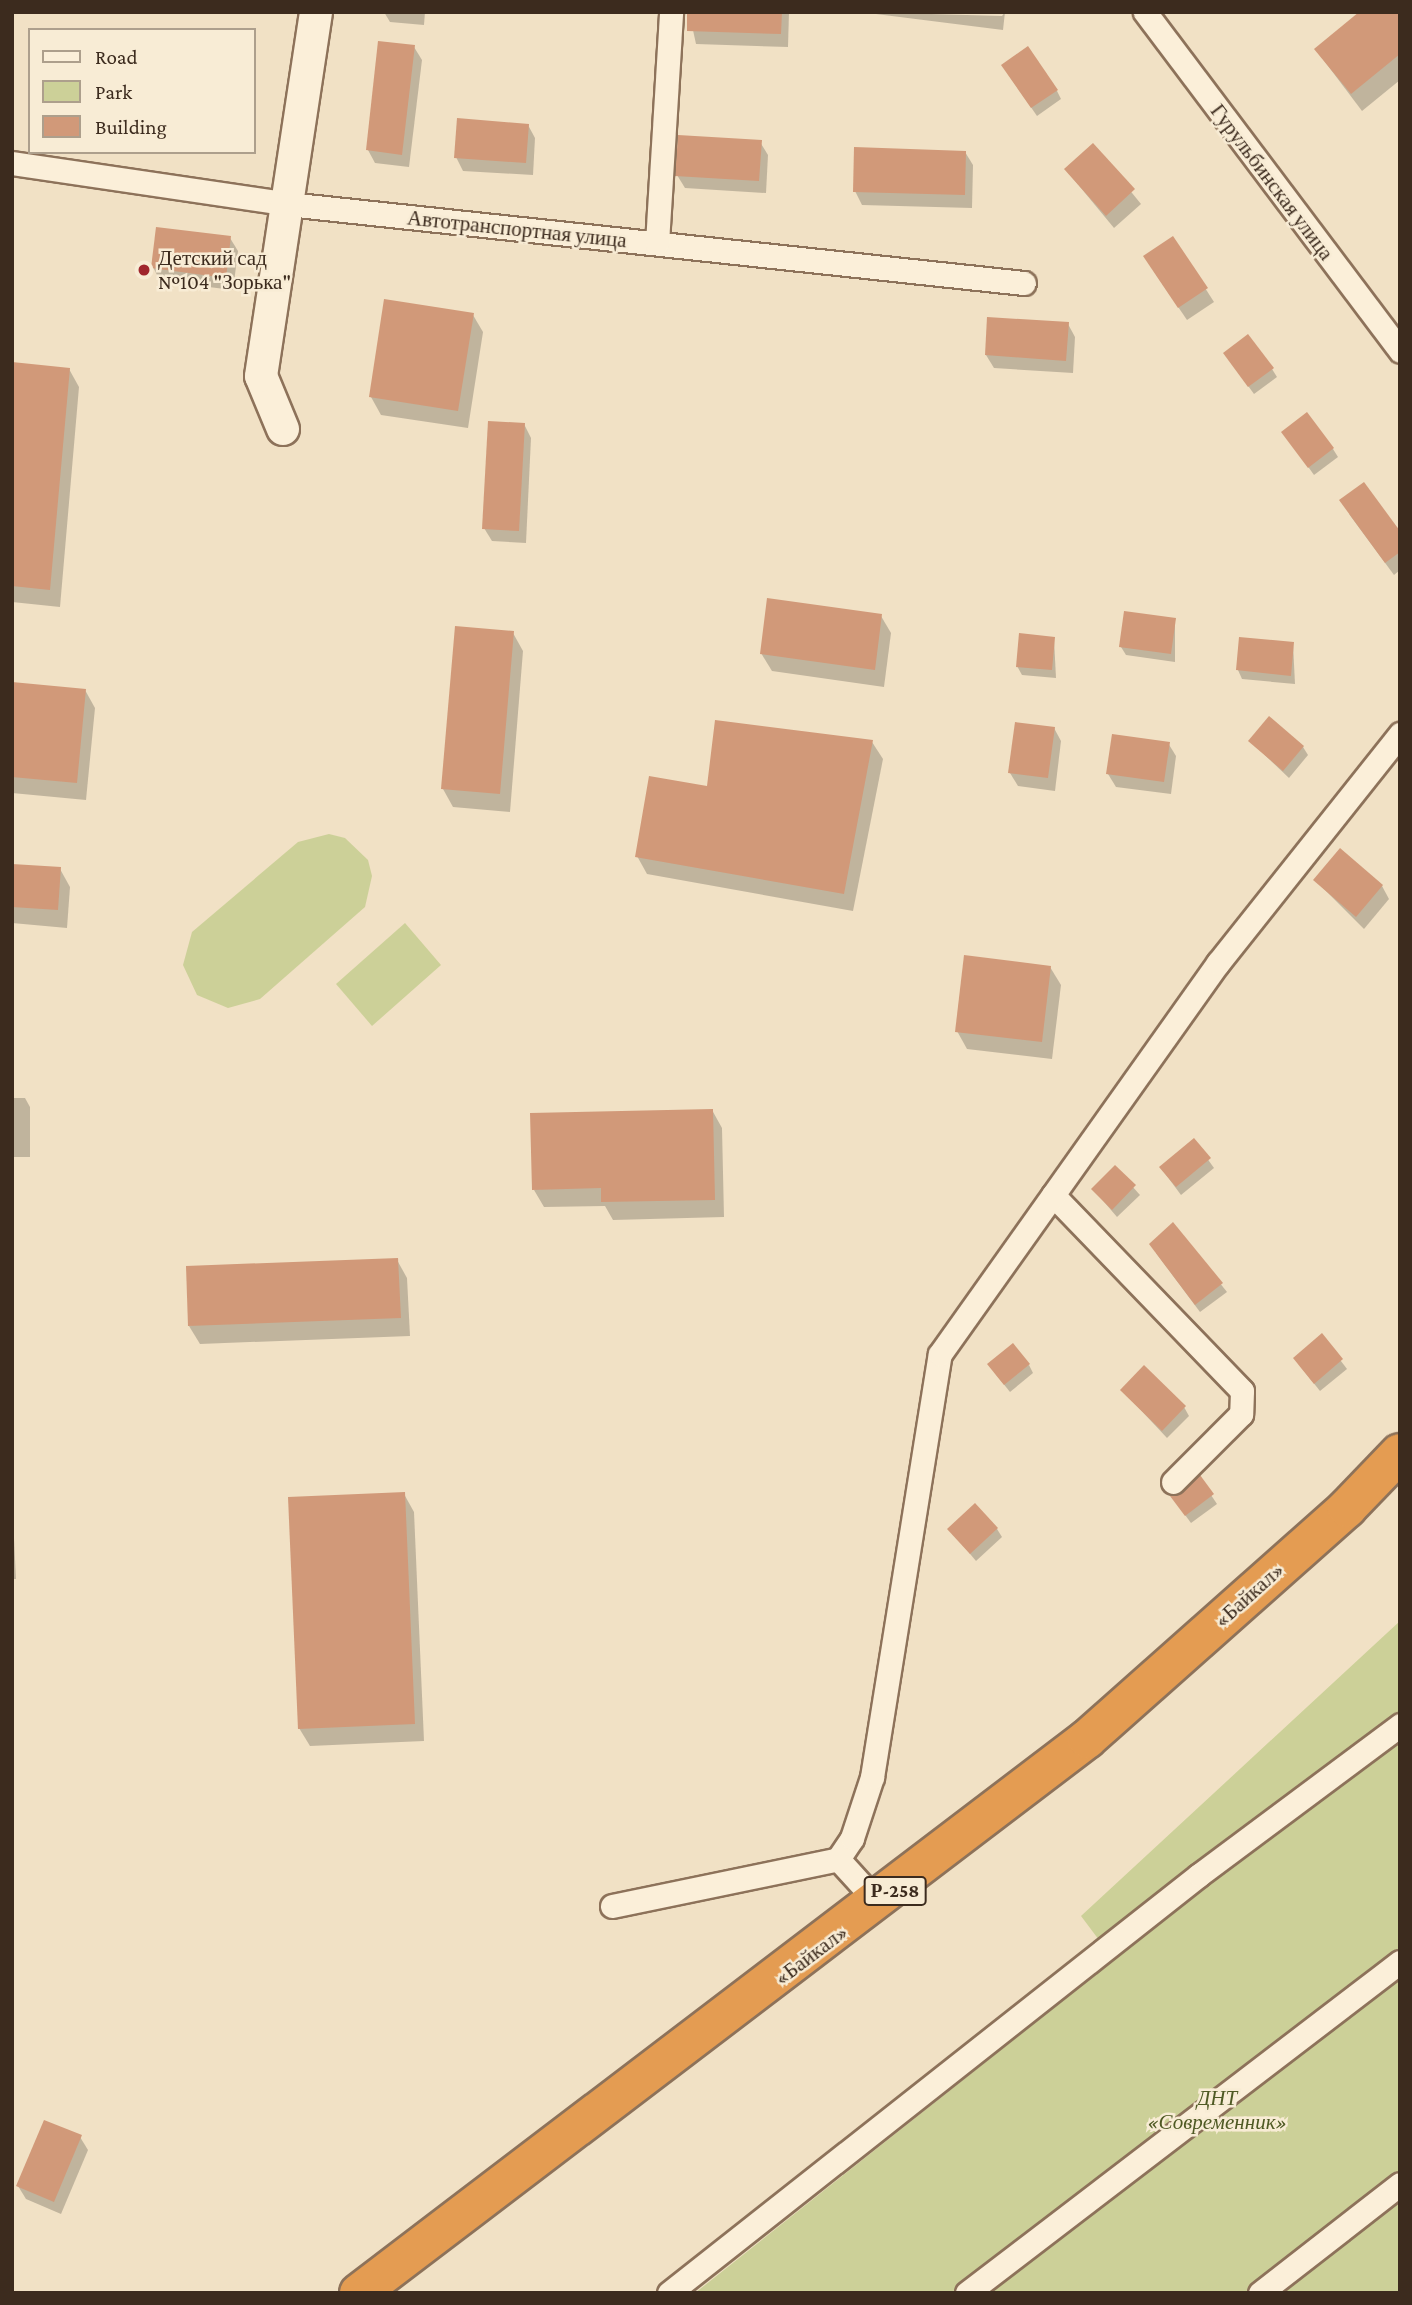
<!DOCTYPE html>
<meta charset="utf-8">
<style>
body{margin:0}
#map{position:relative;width:1412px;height:2305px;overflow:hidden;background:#f1e1c5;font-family:"Crimson Pro",serif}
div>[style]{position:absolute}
.green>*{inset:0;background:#ccd098}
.shadow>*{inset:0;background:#0003}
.building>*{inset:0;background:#d19979}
.roads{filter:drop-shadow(2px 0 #8d725a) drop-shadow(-2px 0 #8d725a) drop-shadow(0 2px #8d725a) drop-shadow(0 -2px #8d725a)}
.street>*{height:23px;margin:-11.5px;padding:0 11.5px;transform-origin:11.5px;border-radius:11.5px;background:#fbefd9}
.secondary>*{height:32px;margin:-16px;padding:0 16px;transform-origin:16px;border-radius:16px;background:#fbefd9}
.highway>*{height:38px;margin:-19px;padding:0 19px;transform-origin:19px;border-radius:19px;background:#e49c52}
.dots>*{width:19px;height:19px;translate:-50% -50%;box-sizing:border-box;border:4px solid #f8ecd5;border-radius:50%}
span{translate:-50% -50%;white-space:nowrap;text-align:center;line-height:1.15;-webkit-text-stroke:5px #f8ecd5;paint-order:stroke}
.shield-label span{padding:2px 5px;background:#f8ecd5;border:2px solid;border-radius:5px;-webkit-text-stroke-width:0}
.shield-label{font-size:19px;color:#3c2b1e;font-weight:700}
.street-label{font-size:21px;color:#3c2b1e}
.poi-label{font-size:21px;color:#3c2b1e}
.left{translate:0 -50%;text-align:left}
.park-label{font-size:21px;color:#4f5a24;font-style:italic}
.frame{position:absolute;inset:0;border:14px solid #3c2b1e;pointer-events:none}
.legend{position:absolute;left:28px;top:28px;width:228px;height:126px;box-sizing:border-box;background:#f8ecd5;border:2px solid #ad9f8c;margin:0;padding:9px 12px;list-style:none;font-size:21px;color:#3c2b1e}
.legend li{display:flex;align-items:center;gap:14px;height:35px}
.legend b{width:35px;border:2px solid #ad9f8c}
</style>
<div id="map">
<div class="green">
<div style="clip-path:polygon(329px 834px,345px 838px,368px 860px,372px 876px,365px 907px,260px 999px,228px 1008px,197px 995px,183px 965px,192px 932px,298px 842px)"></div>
<div style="clip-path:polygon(405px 923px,441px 965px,372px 1026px,336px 984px)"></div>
<div style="clip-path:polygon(1400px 1621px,1400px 2293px,695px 2293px,1114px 1960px,1081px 1916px)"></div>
</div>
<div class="shadow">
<div style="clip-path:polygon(384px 12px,425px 12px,424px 25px,390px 22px)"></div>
<div style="clip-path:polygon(689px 12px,789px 12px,788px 47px,696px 44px)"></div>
<div style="clip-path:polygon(860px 12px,1002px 16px,1005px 12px,1003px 30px)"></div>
<div style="clip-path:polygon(1400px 12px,1400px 80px,1362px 111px,1316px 50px)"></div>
<div style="clip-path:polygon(414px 47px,422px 60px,409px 167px,375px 163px,368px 150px)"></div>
<div style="clip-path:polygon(1008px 74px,1057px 91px,1061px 99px,1037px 116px)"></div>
<div style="clip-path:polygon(528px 125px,535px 138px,533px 175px,463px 171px,456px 157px)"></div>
<div style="clip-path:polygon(760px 142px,768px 155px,766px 193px,685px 188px,677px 175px)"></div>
<div style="clip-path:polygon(1093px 145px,1141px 204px,1114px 228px,1066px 170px)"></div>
<div style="clip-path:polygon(965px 152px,973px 165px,972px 208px,862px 205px,855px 191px)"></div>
<div style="clip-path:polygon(230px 238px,238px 251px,233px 290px,160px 281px,153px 267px)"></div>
<div style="clip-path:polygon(1173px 238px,1214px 302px,1187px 320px,1153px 270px)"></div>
<div style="clip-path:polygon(473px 315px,483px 332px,468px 428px,381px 415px,371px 397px)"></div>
<div style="clip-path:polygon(1068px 324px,1075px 337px,1073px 373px,994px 368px,986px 355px)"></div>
<div style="clip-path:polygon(1230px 361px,1272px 369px,1277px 377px,1254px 394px)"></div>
<div style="clip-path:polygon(12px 364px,69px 369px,79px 387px,60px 607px,12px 602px)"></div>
<div style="clip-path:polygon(524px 424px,531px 438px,526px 543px,492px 541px,484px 528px)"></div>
<div style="clip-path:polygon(1289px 440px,1333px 449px,1338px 457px,1314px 475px)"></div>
<div style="clip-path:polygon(1349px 514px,1400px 534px,1400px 570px,1394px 575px)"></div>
<div style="clip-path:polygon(881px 616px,891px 633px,884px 687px,772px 671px,761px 653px)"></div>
<div style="clip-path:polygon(1175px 620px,1175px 662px,1126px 655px,1121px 647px)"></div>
<div style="clip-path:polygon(513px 633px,523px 651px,510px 812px,453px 807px,443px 789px)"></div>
<div style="clip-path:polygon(1054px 639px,1056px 678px,1022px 675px,1017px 666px)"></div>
<div style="clip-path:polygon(1293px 644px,1295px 684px,1242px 679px,1238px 670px)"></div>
<div style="clip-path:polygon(12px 683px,85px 690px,95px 708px,86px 800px,12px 793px)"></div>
<div style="clip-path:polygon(1054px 728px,1061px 741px,1055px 791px,1018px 786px,1010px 773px)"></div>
<div style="clip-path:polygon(1250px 741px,1303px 747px,1308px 755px,1289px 778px)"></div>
<div style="clip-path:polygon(872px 742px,883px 759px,853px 911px,647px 874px,637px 856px,708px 788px)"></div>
<div style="clip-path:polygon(1168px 743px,1176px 756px,1171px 794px,1116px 787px,1108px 774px)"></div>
<div style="clip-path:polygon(12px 865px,60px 869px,70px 887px,67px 928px,12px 923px)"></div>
<div style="clip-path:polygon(1315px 880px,1382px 886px,1389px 899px,1364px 929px)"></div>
<div style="clip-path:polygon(1050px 967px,1061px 985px,1052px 1059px,967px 1049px,957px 1031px)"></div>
<div style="clip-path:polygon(12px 1098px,25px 1098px,30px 1107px,30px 1157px,12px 1157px)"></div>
<div style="clip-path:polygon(712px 1110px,722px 1128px,724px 1217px,613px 1220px,605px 1206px,544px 1207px,534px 1190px)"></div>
<div style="clip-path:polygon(1194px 1140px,1214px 1168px,1181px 1195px,1161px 1168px)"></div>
<div style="clip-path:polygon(1115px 1167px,1140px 1195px,1117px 1217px,1093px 1189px)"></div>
<div style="clip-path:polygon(1173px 1224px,1227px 1292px,1200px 1312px,1156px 1253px)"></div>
<div style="clip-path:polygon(397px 1260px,407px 1278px,410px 1336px,200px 1344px,189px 1326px)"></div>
<div style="clip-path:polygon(1322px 1336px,1347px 1369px,1320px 1391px,1300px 1366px)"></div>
<div style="clip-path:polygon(1029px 1365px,1033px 1373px,1010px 1392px,994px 1372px)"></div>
<div style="clip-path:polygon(1122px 1390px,1184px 1407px,1189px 1416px,1167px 1438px)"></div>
<div style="clip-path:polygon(1199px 1477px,1217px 1504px,1191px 1523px,1177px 1504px)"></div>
<div style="clip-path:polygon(404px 1494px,414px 1512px,424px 1741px,310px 1746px,299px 1728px)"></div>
<div style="clip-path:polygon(12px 1497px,16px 1579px,12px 1579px)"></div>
<div style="clip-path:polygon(949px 1529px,997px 1529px,1002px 1537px,976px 1561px)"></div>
<div style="clip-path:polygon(80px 2137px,88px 2150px,61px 2214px,26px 2199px,18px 2186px)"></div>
</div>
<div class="building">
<div style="clip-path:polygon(687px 12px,782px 12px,781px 34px,687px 31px)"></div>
<div style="clip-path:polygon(1359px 12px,1400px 12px,1400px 54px,1351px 94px,1314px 49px)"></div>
<div style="clip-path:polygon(378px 41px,415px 45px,402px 155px,366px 150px)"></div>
<div style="clip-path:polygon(1028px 46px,1058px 90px,1031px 108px,1001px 65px)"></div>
<div style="clip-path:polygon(457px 118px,529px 124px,526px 163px,454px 158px)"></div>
<div style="clip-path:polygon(678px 135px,762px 140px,759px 181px,675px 176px)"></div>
<div style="clip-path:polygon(1093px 143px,1135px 189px,1106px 216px,1064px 169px)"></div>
<div style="clip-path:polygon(854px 147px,966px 151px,965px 195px,853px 192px)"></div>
<div style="clip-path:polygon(156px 227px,231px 236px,226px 278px,151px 268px)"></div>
<div style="clip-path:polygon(1173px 236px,1208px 288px,1178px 308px,1143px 256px)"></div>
<div style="clip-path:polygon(384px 299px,474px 313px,458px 411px,369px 397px)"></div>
<div style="clip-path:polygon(987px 317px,1069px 322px,1066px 361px,985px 355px)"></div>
<div style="clip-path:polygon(1248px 334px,1274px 368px,1248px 387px,1223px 353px)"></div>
<div style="clip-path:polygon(12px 362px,70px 368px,50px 590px,12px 586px)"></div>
<div style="clip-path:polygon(1307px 412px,1334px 448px,1308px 468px,1281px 432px)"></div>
<div style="clip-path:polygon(488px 421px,525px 423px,519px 531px,482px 529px)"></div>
<div style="clip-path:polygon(1364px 482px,1400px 531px,1400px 552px,1385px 563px,1339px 500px)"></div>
<div style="clip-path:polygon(767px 598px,882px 614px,875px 670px,760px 654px)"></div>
<div style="clip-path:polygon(1124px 611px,1176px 618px,1171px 654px,1119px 647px)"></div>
<div style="clip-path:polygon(455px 626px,514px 631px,500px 794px,441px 789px)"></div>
<div style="clip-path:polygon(1019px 633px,1055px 637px,1052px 670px,1016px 667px)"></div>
<div style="clip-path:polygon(1239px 637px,1294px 642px,1291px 676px,1236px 670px)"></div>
<div style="clip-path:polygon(12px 682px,86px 689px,77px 783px,12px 777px)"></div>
<div style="clip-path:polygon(1269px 716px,1304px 746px,1283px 771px,1248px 741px)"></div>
<div style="clip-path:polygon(715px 720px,873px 740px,844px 894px,635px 857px,649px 776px,707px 786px)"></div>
<div style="clip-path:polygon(1015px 722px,1055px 727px,1048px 778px,1008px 773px)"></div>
<div style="clip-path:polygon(1112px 734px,1170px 742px,1164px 782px,1106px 774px)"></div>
<div style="clip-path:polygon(1340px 848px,1383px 885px,1356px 917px,1313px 880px)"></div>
<div style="clip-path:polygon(12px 864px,61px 867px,58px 910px,12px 907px)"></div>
<div style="clip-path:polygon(964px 955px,1051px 966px,1042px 1042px,955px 1032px)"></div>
<div style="clip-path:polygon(713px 1109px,715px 1200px,601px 1202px,601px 1188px,532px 1190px,530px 1113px)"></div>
<div style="clip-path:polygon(1194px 1138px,1211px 1158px,1176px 1187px,1159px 1167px)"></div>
<div style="clip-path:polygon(1115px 1165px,1136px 1185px,1112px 1210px,1091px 1189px)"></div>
<div style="clip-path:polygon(1173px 1222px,1223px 1283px,1195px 1305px,1149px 1244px)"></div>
<div style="clip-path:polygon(398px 1258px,401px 1318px,188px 1326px,186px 1266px)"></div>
<div style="clip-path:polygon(1322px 1333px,1343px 1359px,1314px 1384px,1293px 1358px)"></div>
<div style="clip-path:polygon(1013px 1343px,1030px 1364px,1004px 1385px,987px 1364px)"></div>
<div style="clip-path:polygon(1144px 1365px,1186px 1406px,1162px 1431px,1120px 1390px)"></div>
<div style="clip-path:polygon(1200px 1475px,1214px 1494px,1185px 1516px,1170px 1496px)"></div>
<div style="clip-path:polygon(405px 1492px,415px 1724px,298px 1729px,288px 1497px)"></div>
<div style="clip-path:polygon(975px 1503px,998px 1528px,970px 1554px,947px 1529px)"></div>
<div style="clip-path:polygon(44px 2120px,82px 2135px,54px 2202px,16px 2186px)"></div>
</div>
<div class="roads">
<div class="street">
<div style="left:1145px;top:12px;width:424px;rotate:53deg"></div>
<div style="left:12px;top:163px;width:279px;rotate:8.4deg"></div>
<div style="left:288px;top:204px;width:740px;rotate:6.13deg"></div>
<div style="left:657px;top:243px;width:231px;rotate:-86.5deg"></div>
<div style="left:1053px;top:1195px;width:272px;rotate:46deg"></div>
<div style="left:1242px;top:1391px;width:23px;rotate:92deg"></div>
<div style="left:1241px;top:1414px;width:96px;rotate:135deg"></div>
<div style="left:838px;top:1859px;width:61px;rotate:47.7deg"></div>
<div style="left:612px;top:1906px;width:231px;rotate:-11.7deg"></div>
<div style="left:838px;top:1859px;width:25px;rotate:-56deg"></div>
<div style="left:852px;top:1838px;width:64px;rotate:-71.8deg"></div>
<div style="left:872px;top:1777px;width:428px;rotate:-80.9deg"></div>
<div style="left:940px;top:1354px;width:480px;rotate:-54.6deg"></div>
<div style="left:1218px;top:963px;width:293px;rotate:-51.5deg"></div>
<div style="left:669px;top:2293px;width:675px;rotate:-38.26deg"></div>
<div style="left:1199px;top:1875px;width:251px;rotate:-36.7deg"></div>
<div style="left:967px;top:2293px;width:545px;rotate:-37.4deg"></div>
<div style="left:1260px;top:2293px;width:177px;rotate:-37.9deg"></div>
</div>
<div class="secondary">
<div style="left:283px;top:429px;width:57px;rotate:-112.5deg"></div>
<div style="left:261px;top:376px;width:368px;rotate:-81.4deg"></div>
</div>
<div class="highway">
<div style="left:359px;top:2293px;width:915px;rotate:-37.27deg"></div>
<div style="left:1087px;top:1739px;width:348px;rotate:-41.6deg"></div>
<div style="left:1347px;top:1508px;width:76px;rotate:-46.1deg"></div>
</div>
</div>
<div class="dots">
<div style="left:144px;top:270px;background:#a0262d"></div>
</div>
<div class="shield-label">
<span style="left:895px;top:1891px">Р-258</span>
</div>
<div class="street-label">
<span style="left:1272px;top:182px;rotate:53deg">Гурульбинская улица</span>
<span style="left:517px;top:229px;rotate:6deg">Автотранспортная улица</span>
<span style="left:1249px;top:1595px;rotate:-42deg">«Байкал»</span>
<span style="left:811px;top:1955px;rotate:-37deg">«Байкал»</span>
</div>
<div class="poi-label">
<span class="left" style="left:158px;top:270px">Детский сад<br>№104 "Зорька"</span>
</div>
<div class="park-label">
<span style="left:1217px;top:2110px">ДНТ<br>«Современник»</span>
</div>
<div class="frame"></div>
<ul class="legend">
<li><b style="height:9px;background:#fbefd9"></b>Road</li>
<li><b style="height:19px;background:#ccd098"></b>Park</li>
<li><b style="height:19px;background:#d19979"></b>Building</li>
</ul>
</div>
